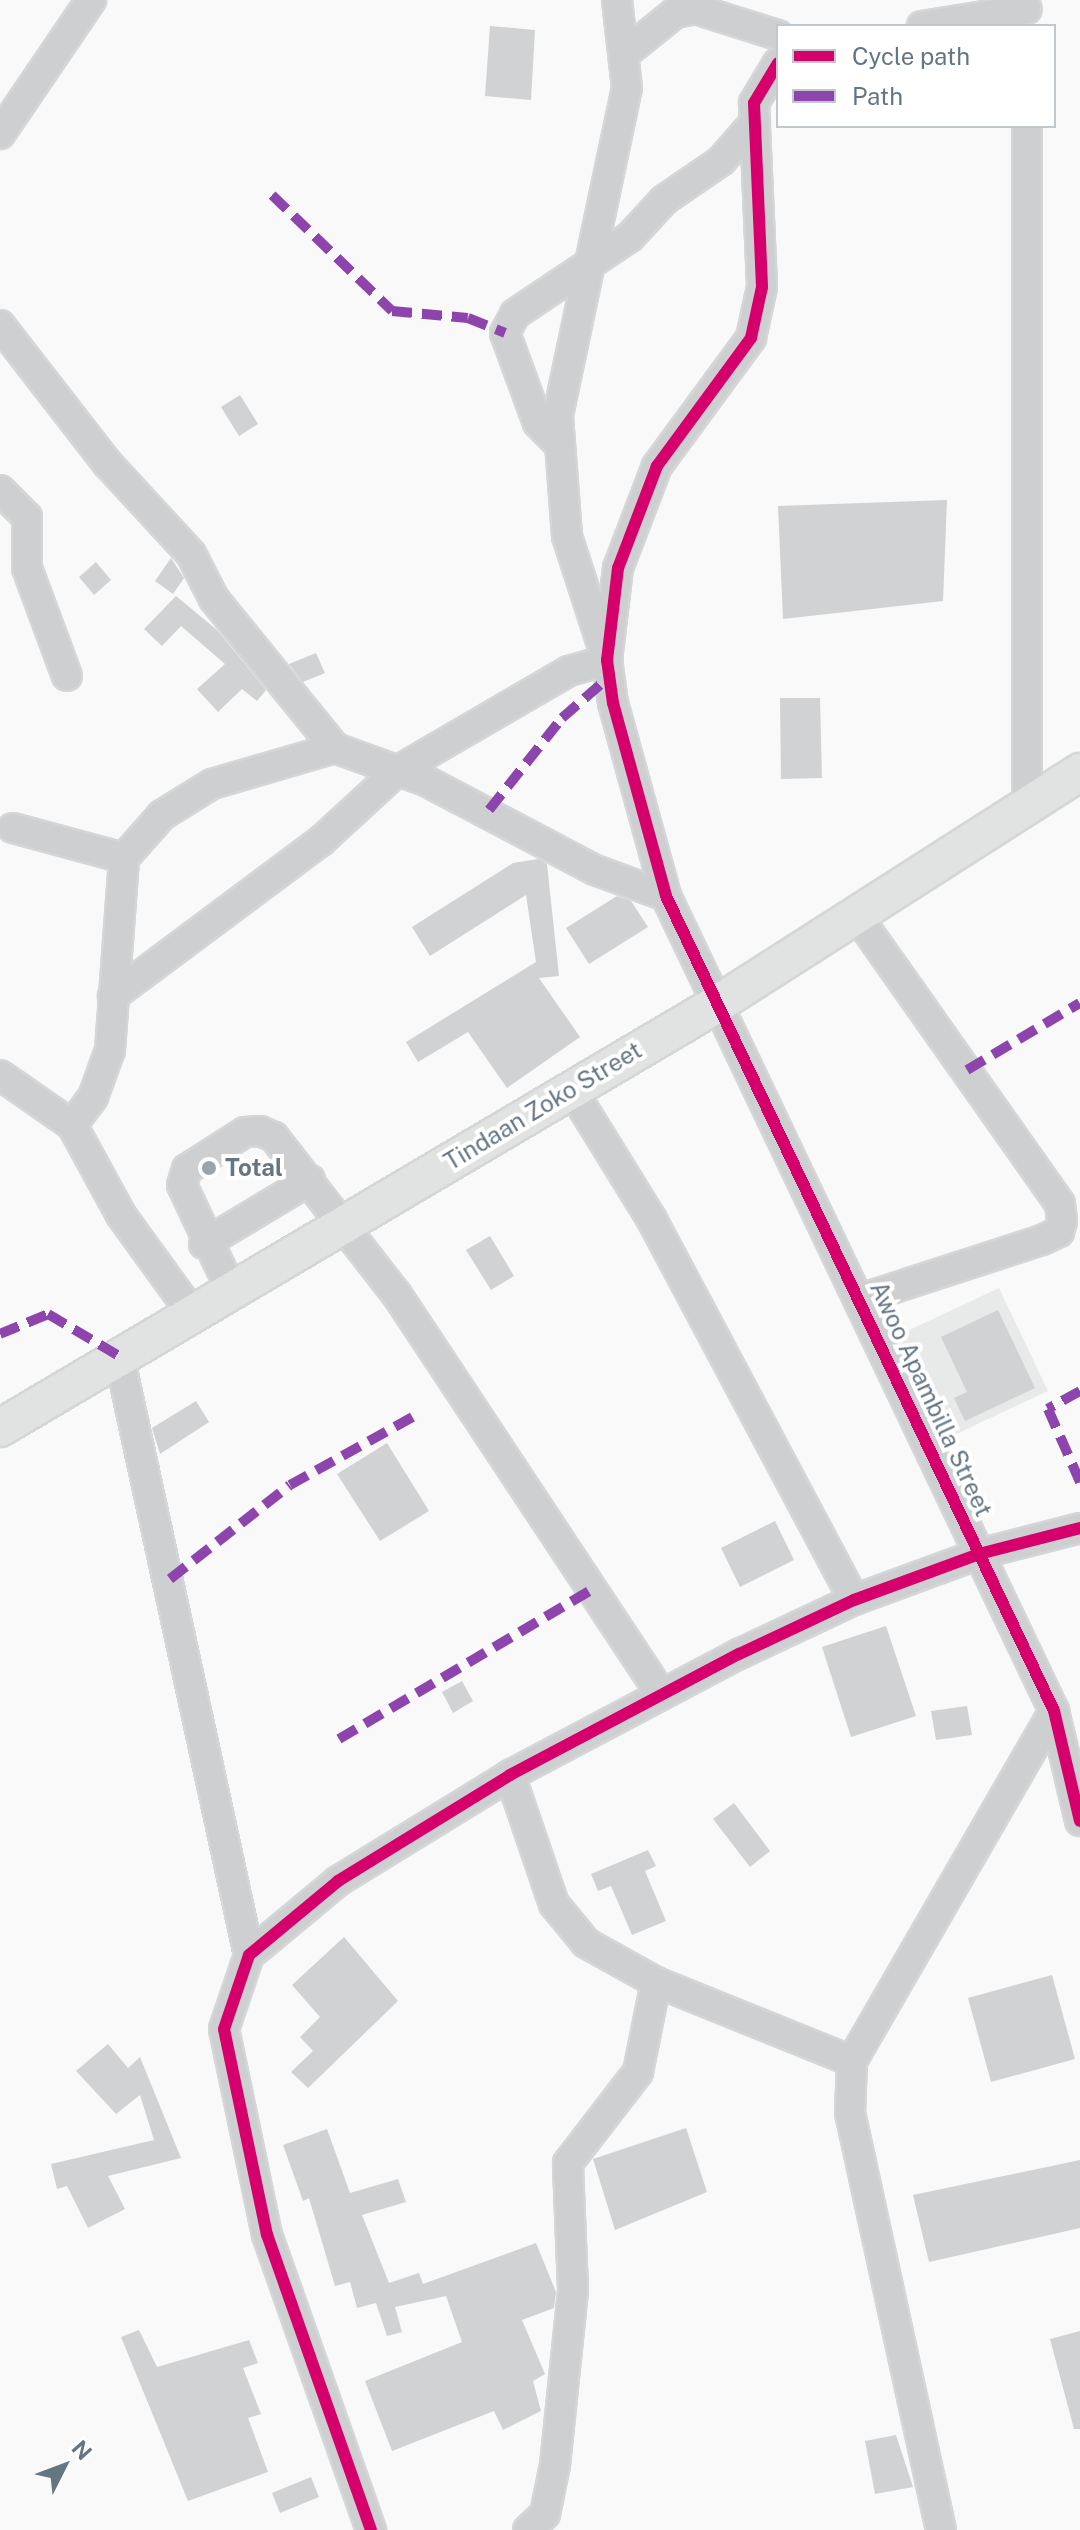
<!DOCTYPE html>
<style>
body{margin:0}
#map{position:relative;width:1080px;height:2530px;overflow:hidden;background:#f9f9f9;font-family:"Public Sans",sans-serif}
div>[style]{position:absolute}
.built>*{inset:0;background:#e8e9e9}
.building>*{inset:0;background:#d0d2d3}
.roads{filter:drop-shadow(2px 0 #d5d6d7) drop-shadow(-2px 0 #d5d6d7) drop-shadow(0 2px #d5d6d7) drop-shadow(0 -2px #d5d6d7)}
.minor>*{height:28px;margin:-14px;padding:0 14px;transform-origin:14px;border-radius:14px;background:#cecfd0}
.major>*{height:36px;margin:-18px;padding:0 18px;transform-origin:18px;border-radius:18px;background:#e1e2e2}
.quiet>*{height:10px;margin-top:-5px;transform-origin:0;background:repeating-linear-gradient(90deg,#8e44ad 0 20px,transparent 0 30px)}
.cycleway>*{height:12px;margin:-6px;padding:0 6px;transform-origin:6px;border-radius:6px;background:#d6006c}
.dots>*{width:22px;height:22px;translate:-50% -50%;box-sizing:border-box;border:4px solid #fff;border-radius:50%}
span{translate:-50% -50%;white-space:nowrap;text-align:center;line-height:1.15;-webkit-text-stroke:8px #fff;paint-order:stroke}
.street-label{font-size:24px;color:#657683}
.poi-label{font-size:24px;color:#657683;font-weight:700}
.left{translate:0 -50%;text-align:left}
.legend{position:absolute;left:776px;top:24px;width:280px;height:104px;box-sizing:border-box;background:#fff;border:2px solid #c1c8cd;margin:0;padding:10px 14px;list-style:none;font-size:24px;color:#657683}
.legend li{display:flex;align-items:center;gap:16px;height:40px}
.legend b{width:40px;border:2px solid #c1c8cd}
.north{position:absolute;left:24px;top:2426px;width:80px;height:80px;-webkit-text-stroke:6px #fff;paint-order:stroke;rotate:48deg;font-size:22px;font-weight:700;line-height:32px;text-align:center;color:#657683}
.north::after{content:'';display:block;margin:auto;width:28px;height:36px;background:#657683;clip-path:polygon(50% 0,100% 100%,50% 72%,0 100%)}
</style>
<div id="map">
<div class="built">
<div style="clip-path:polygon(999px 1288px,1048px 1391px,935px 1444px,886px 1341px)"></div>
</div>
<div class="building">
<div style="clip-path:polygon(490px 26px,535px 30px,531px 100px,485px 96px)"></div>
<div style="clip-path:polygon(240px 395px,258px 424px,239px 436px,221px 407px)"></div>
<div style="clip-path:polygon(947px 500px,943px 601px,783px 619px,778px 506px)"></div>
<div style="clip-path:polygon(171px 558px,184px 578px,173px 594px,155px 581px)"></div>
<div style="clip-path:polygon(96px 562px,111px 580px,94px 595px,79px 577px)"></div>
<div style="clip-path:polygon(176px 596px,217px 630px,266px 690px,257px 701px,242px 689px,218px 712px,197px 689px,225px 664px,181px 626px,162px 646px,144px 629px)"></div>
<div style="clip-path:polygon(316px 653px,325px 673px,303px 682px,289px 664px)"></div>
<div style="clip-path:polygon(780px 698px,820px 698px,822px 778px,781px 779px)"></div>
<div style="clip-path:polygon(538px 859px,547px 864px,559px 976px,539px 978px,580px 1037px,507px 1088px,468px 1032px,418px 1062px,406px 1042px,536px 962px,526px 895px,430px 956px,412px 927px,513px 863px)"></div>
<div style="clip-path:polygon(617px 896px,631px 901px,648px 927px,589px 964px,566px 928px)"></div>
<div style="clip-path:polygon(490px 1236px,514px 1276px,491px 1290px,466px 1250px)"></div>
<div style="clip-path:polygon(998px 1310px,1035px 1388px,965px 1421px,954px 1398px,967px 1392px,941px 1337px)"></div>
<div style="clip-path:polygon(196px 1401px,209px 1422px,160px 1454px,152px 1428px)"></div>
<div style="clip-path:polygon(387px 1443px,429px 1511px,380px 1541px,337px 1474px)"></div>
<div style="clip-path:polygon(775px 1521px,794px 1560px,740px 1587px,721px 1548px)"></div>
<div style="clip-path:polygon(886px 1626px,916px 1716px,851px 1737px,822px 1647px)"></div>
<div style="clip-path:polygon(462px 1681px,473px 1701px,453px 1713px,442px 1692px)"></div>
<div style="clip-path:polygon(967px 1706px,972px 1735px,936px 1740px,931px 1711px)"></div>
<div style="clip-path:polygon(734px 1803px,770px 1851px,750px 1867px,713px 1819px)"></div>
<div style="clip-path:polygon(648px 1850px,656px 1866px,645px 1871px,666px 1921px,632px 1935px,611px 1886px,598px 1891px,591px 1874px)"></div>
<div style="clip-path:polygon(344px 1937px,398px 2001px,308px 2088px,291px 2072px,313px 2051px,300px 2037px,320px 2017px,292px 1985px)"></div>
<div style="clip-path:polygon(1052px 1975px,1075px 2059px,991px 2082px,968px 1998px)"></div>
<div style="clip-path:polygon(108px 2044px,128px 2068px,140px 2057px,181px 2158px,108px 2176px,125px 2209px,88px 2228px,67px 2186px,57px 2189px,51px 2164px,154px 2140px,140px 2095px,116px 2114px,76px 2071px)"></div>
<div style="clip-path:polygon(686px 2128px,707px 2192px,615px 2230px,593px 2159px)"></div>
<div style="clip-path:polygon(327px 2129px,350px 2193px,398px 2179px,406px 2202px,362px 2215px,389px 2283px,419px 2273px,423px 2284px,536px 2243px,556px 2292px,554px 2308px,522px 2320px,545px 2374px,533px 2381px,541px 2411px,503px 2430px,494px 2411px,392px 2451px,365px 2381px,462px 2342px,446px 2296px,395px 2307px,402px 2332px,387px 2336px,376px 2303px,357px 2308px,350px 2282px,335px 2286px,309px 2198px,303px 2201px,283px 2145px)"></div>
<div style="clip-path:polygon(1080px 2160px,1080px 2228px,929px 2262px,913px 2195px)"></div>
<div style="clip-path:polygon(139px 2330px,157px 2367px,249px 2340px,258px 2363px,243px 2368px,261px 2414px,248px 2418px,268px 2472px,188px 2501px,121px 2337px)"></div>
<div style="clip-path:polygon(1080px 2331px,1080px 2429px,1074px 2429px,1050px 2339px)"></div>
<div style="clip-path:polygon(896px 2435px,913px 2487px,875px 2494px,865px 2441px)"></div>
<div style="clip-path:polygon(311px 2477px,319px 2497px,280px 2513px,272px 2493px)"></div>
</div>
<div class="roads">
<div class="minor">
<div style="left:922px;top:26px;width:106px;rotate:-9.2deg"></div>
<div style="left:624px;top:54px;width:65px;rotate:-38.8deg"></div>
<div style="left:675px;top:13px;width:20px;rotate:-11deg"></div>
<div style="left:695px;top:9px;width:87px;rotate:17.4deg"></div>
<div style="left:778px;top:63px;width:47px;rotate:121deg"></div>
<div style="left:754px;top:103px;width:184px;rotate:87.5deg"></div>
<div style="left:762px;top:287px;width:52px;rotate:102.2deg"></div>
<div style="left:751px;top:338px;width:159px;rotate:126.3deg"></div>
<div style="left:657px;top:466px;width:109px;rotate:110.9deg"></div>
<div style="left:618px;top:568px;width:93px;rotate:96.8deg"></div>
<div style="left:607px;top:660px;width:43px;rotate:82.1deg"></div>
<div style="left:613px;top:703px;width:200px;rotate:74.6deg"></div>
<div style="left:666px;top:896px;width:903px;rotate:64.54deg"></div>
<div style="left:1054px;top:1711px;width:113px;rotate:76.7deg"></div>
<div style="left:0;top:134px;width:162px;rotate:-55.8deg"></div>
<div style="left:0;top:325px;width:176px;rotate:52.2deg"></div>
<div style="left:108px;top:464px;width:122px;rotate:47.3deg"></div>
<div style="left:191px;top:554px;width:51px;rotate:62.9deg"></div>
<div style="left:214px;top:599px;width:192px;rotate:50.9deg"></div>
<div style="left:560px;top:445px;width:31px;rotate:-135deg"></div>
<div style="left:538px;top:423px;width:96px;rotate:-110.1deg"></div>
<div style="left:505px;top:333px;width:21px;rotate:-62deg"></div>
<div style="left:515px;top:314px;width:138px;rotate:-33.8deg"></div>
<div style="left:630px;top:237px;width:50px;rotate:-47.4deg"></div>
<div style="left:664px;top:200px;width:69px;rotate:-34.4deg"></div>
<div style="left:721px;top:161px;width:52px;rotate:-48.9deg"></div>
<div style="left:0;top:490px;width:38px;rotate:45deg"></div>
<div style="left:27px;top:517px;width:51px;rotate:90deg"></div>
<div style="left:27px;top:568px;width:115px;rotate:69.7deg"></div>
<div style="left:1027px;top:809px;width:683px;rotate:-90deg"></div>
<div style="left:13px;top:828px;width:115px;rotate:15.1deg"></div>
<div style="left:124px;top:858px;width:57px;rotate:-48.5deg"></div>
<div style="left:162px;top:815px;width:59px;rotate:-31.8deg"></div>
<div style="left:212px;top:784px;width:128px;rotate:-16.3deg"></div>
<div style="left:335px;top:748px;width:97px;rotate:19.9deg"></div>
<div style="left:426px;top:781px;width:191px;rotate:27.8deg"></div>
<div style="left:595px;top:870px;width:76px;rotate:20.1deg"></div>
<div style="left:857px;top:916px;width:352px;rotate:54.8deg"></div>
<div style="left:1060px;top:1204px;width:17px;rotate:83deg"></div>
<div style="left:1062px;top:1221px;width:11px;rotate:105deg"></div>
<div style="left:1059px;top:1232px;width:19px;rotate:155deg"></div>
<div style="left:1042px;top:1240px;width:191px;rotate:162deg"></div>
<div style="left:113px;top:996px;width:259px;rotate:-36.7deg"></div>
<div style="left:321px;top:841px;width:103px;rotate:-42.6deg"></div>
<div style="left:397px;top:771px;width:199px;rotate:-30.2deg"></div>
<div style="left:569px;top:671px;width:40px;rotate:-16deg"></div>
<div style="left:607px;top:660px;width:130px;rotate:-107.9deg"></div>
<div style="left:567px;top:536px;width:121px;rotate:-94.3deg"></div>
<div style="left:558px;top:415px;width:334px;rotate:-78.1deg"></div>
<div style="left:627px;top:88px;width:89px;rotate:-96.5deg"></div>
<div style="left:0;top:1075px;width:88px;rotate:34.8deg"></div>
<div style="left:72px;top:1125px;width:102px;rotate:61.4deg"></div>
<div style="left:121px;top:1215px;width:125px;rotate:54.1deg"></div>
<div style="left:570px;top:1087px;width:156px;rotate:58.3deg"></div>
<div style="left:652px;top:1220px;width:430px;rotate:62deg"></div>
<div style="left:72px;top:1125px;width:35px;rotate:-53deg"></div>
<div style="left:93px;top:1097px;width:50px;rotate:-70.1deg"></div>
<div style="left:110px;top:1050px;width:193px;rotate:-85.8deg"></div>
<div style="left:204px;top:1244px;width:124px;rotate:-31.1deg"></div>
<div style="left:232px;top:1292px;width:118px;rotate:-115deg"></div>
<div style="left:182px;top:1185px;width:17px;rotate:-73deg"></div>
<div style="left:187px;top:1169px;width:69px;rotate:-32.5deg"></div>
<div style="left:245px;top:1132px;width:15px;rotate:-4deg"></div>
<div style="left:260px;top:1131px;width:15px;rotate:23deg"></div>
<div style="left:274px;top:1137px;width:200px;rotate:52.1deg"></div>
<div style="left:397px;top:1295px;width:478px;rotate:56.5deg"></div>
<div style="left:119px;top:1356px;width:613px;rotate:77.76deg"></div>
<div style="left:510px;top:1775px;width:136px;rotate:71.2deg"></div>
<div style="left:554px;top:1904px;width:50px;rotate:50.6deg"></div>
<div style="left:586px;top:1943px;width:80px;rotate:29.1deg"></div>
<div style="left:656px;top:1982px;width:211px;rotate:22deg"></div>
<div style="left:371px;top:2530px;width:313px;rotate:-109.4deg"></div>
<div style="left:267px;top:2235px;width:210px;rotate:-101.8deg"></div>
<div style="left:224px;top:2029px;width:78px;rotate:-71.3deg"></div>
<div style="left:249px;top:1955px;width:116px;rotate:-39.7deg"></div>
<div style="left:338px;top:1881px;width:202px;rotate:-31.6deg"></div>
<div style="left:510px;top:1775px;width:259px;rotate:-27.9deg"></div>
<div style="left:739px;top:1654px;width:127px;rotate:-25.2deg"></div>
<div style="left:854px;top:1600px;width:133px;rotate:-20.2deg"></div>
<div style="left:979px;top:1554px;width:104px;rotate:-14.4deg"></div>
<div style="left:528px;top:2530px;width:23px;rotate:-43deg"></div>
<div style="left:545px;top:2514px;width:50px;rotate:-78.5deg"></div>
<div style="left:555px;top:2465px;width:176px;rotate:-84.1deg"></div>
<div style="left:573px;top:2290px;width:127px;rotate:-92.3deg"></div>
<div style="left:568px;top:2163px;width:115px;rotate:-52.4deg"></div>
<div style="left:638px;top:2072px;width:92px;rotate:-78.7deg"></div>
<div style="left:941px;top:2530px;width:427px;rotate:-102.3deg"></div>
<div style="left:850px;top:2113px;width:52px;rotate:-87.8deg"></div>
<div style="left:852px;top:2061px;width:404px;rotate:-60deg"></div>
</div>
<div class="major">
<div style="left:0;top:1428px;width:835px;rotate:-30.59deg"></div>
<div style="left:719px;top:1003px;width:429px;rotate:-32.6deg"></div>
</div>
</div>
<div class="quiet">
<div style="left:272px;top:195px;width:167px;rotate:44deg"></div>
<div style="left:392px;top:311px;width:76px;rotate:5.3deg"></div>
<div style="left:468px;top:318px;width:40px;rotate:22deg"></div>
<div style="left:489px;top:810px;width:117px;rotate:-51.6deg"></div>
<div style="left:562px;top:718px;width:62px;rotate:-41.1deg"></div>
<div style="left:967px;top:1070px;width:131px;rotate:-30.7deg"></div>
<div style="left:0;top:1334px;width:52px;rotate:-22.6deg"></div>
<div style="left:48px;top:1314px;width:82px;rotate:30.6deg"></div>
<div style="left:1080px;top:1391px;width:37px;rotate:151deg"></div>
<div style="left:1048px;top:1409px;width:80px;rotate:66.3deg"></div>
<div style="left:170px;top:1579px;width:152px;rotate:-38.1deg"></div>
<div style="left:290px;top:1485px;width:146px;rotate:-29deg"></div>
<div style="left:339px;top:1739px;width:295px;rotate:-30.6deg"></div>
</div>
<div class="cycleway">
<div style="left:778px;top:63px;width:47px;rotate:121deg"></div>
<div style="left:754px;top:103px;width:184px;rotate:87.5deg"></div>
<div style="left:762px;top:287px;width:52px;rotate:102.2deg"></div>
<div style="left:751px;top:338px;width:159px;rotate:126.3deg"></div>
<div style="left:657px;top:466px;width:109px;rotate:110.9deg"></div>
<div style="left:618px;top:568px;width:93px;rotate:96.8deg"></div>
<div style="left:607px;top:660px;width:43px;rotate:82.1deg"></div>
<div style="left:613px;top:703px;width:200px;rotate:74.6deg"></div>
<div style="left:666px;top:896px;width:903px;rotate:64.54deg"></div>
<div style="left:1054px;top:1711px;width:113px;rotate:76.7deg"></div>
<div style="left:371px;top:2530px;width:313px;rotate:-109.4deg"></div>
<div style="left:267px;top:2235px;width:210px;rotate:-101.8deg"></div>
<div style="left:224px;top:2029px;width:78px;rotate:-71.3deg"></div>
<div style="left:249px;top:1955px;width:116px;rotate:-39.7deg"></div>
<div style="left:338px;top:1881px;width:202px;rotate:-31.6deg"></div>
<div style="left:510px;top:1775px;width:259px;rotate:-27.9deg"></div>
<div style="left:739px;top:1654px;width:127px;rotate:-25.2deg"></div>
<div style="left:854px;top:1600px;width:133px;rotate:-20.2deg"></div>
<div style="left:979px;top:1554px;width:104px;rotate:-14.4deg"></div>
</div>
<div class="dots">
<div style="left:209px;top:1168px;background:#99a4ac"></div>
</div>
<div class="street-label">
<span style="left:543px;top:1106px;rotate:-31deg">Tindaan Zoko Street</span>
<span style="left:931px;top:1399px;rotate:65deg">Awoo Apambilla Street</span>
</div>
<div class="poi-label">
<span class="left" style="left:225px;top:1168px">Total</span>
</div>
<ul class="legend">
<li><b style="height:10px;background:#d6006c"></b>Cycle path</li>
<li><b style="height:10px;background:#8e44ad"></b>Path</li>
</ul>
<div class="north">N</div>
</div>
